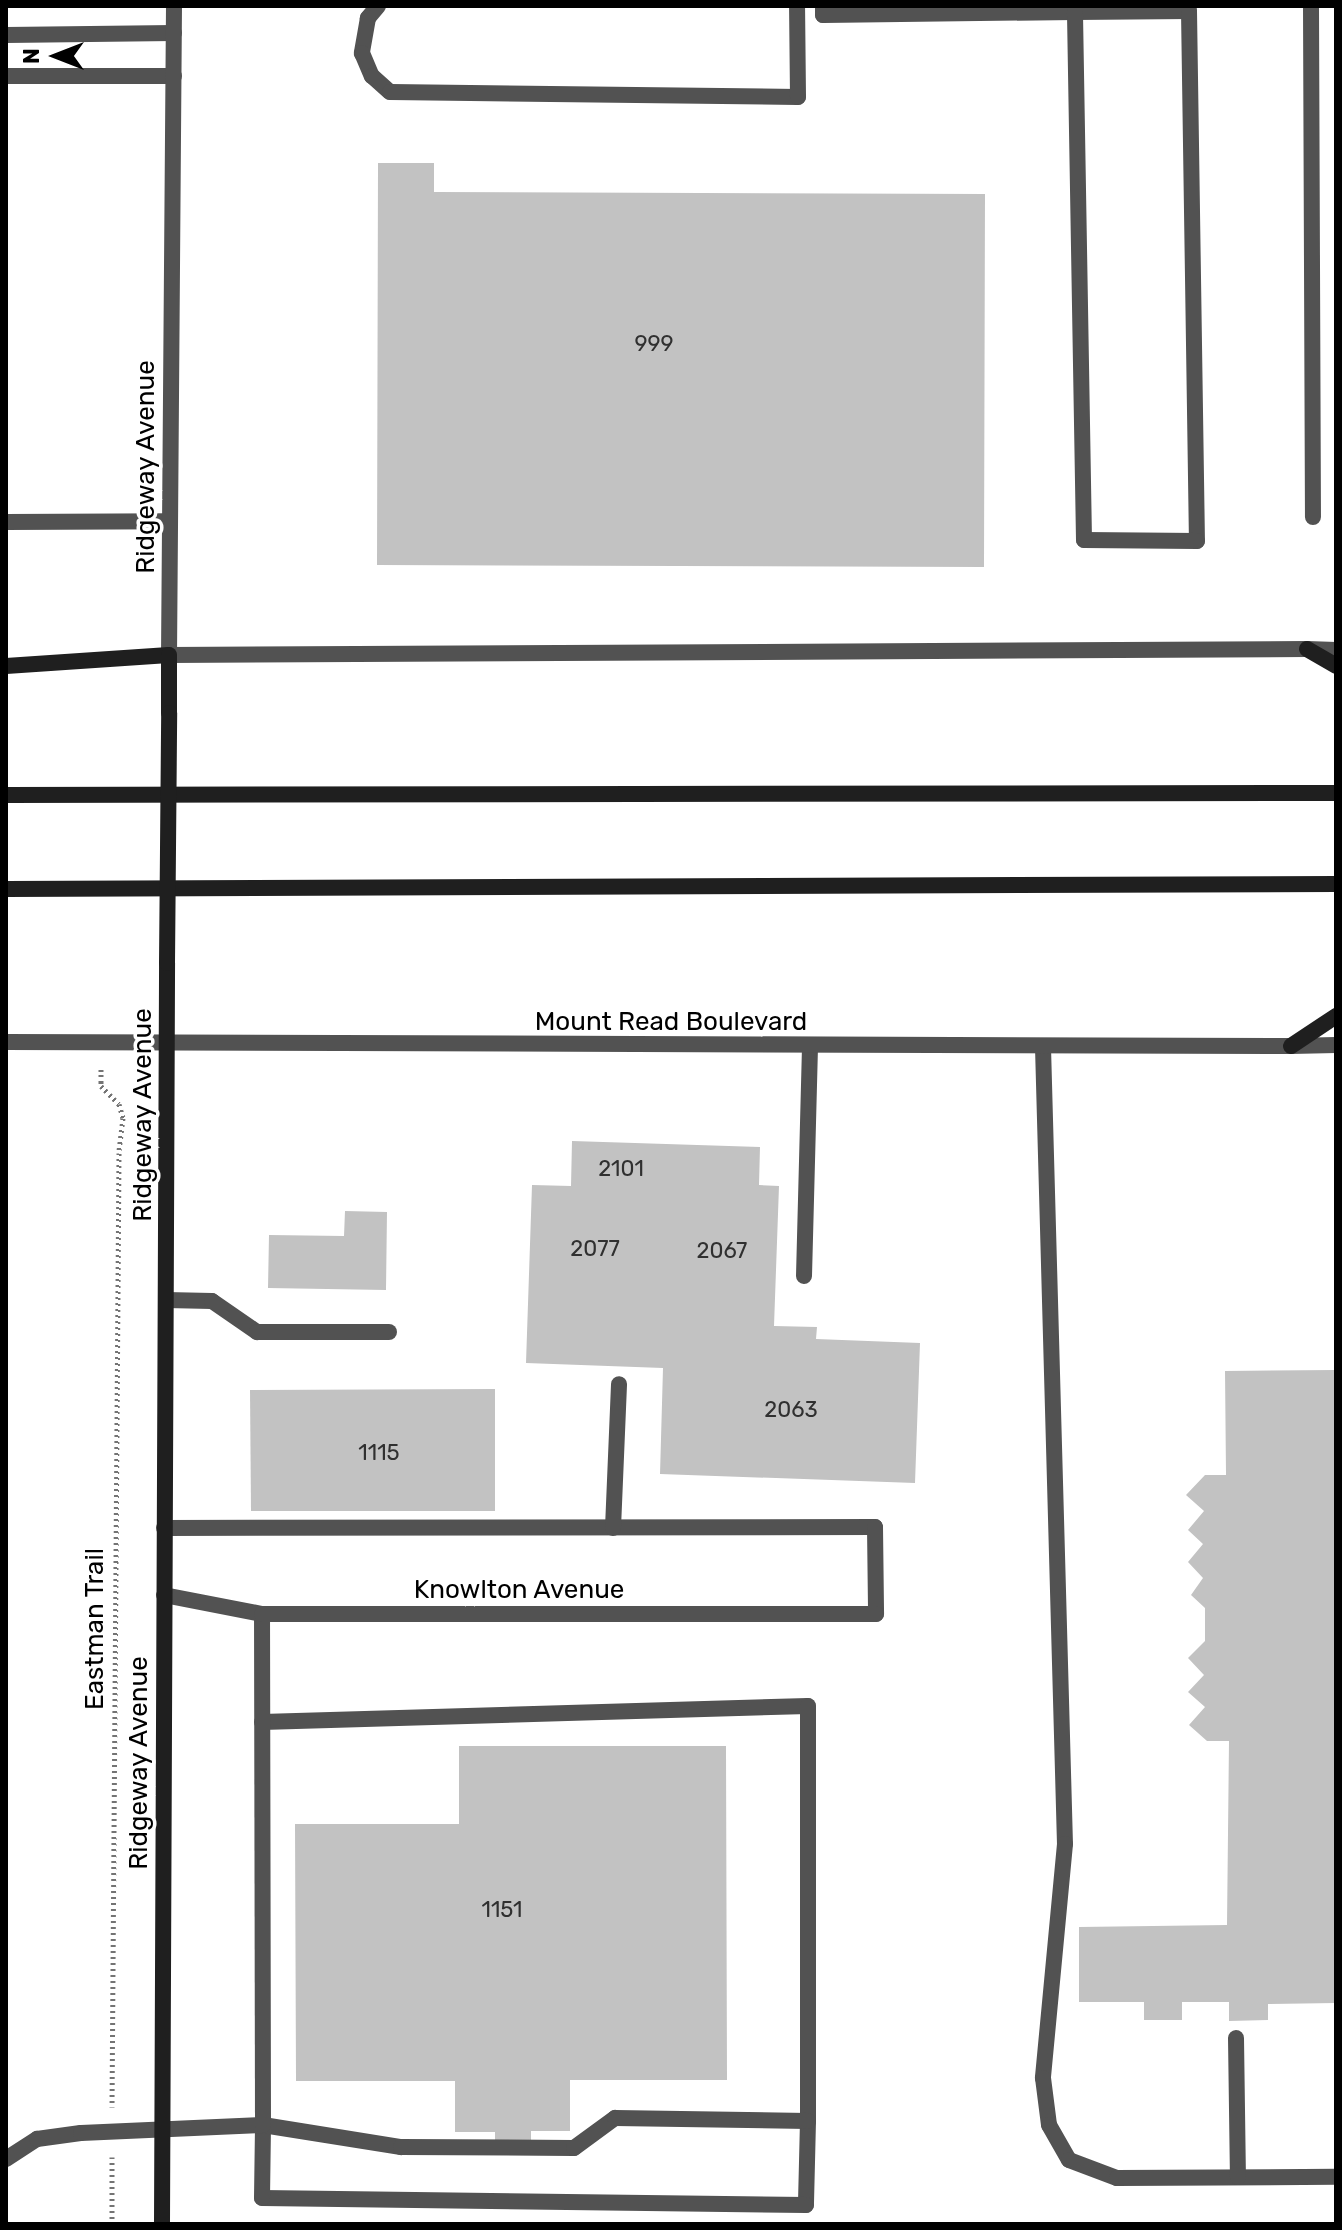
<!DOCTYPE html>
<style>
body{margin:0}
#map{position:relative;width:1342px;height:2230px;overflow:hidden;background:#fff;font-family:Rubik,sans-serif}
div>[style]{position:absolute}
.building>*{inset:0;background:#c2c2c2}
.path>*{height:5px;margin-top:-2.5px;transform-origin:0;background:repeating-linear-gradient(90deg,#747474 0 2px,transparent 0 6px)}
.service>*{height:16px;margin:-8px;padding:0 8px;transform-origin:8px;border-radius:8px;background:#525252}
.minor>*{height:16px;margin:-8px;padding:0 8px;transform-origin:8px;border-radius:8px;background:#525252}
.tertiary>*{height:16px;margin:-8px;padding:0 8px;transform-origin:8px;border-radius:8px;background:#525252}
.secondary>*{height:16px;margin:-8px;padding:0 8px;transform-origin:8px;border-radius:8px;background:#1f1f1f}
.secondary-bridge>*{height:16px;margin:-8px;padding:0 8px;transform-origin:8px;border-radius:8px;background:#1f1f1f}
span{translate:-50% -50%;white-space:nowrap;text-align:center;line-height:1.15;-webkit-text-stroke:7px #fff;paint-order:stroke}
.number-label{font-size:22px;color:#303030}
.number-label span{-webkit-text-stroke-width:0}
.street-label{font-size:26px;color:#000}
.frame{position:absolute;inset:0;border:8px solid #000;pointer-events:none}
.north{position:absolute;left:16px;top:16px;width:80px;height:80px;-webkit-text-stroke:6px #fff;paint-order:stroke;rotate:270deg;font-size:22px;font-weight:700;line-height:32px;text-align:center;color:#000}
.north::after{content:'';display:block;margin:auto;width:28px;height:36px;background:#000;clip-path:polygon(50% 0,100% 100%,50% 72%,0 100%)}
</style>
<div id="map">
<div class="building">
<div style="clip-path:polygon(378px 163px,434px 163px,434px 192px,985px 194px,984px 567px,377px 565px)"></div>
<div style="clip-path:polygon(572px 1141px,760px 1147px,759px 1185px,779px 1186px,774px 1326px,817px 1327px,816px 1339px,920px 1343px,915px 1483px,660px 1474px,663px 1368px,526px 1363px,532px 1185px,571px 1186px)"></div>
<div style="clip-path:polygon(345px 1211px,387px 1212px,386px 1290px,268px 1288px,269px 1235px,344px 1236px)"></div>
<div style="clip-path:polygon(1336px 1370px,1336px 2003px,1268px 2004px,1268px 2020px,1229px 2021px,1229px 2002px,1182px 2002px,1182px 2020px,1144px 2020px,1144px 2002px,1079px 2002px,1079px 1927px,1227px 1925px,1229px 1741px,1207px 1741px,1189px 1725px,1205px 1707px,1188px 1692px,1204px 1675px,1188px 1658px,1205px 1641px,1205px 1608px,1191px 1595px,1203px 1578px,1188px 1562px,1203px 1544px,1188px 1530px,1204px 1511px,1186px 1495px,1205px 1475px,1226px 1475px,1225px 1371px)"></div>
<div style="clip-path:polygon(495px 1389px,495px 1511px,251px 1511px,250px 1390px)"></div>
<div style="clip-path:polygon(459px 1746px,726px 1746px,727px 2080px,570px 2080px,570px 2131px,531px 2131px,531px 2149px,495px 2149px,495px 2132px,455px 2132px,455px 2081px,296px 2081px,295px 1824px,459px 1824px)"></div>
</div>
<div class="path">
<div style="left:101px;top:1069px;width:17px;rotate:90deg"></div>
<div style="left:101px;top:1086px;width:25px;rotate:45deg"></div>
<div style="left:119px;top:1104px;width:15px;rotate:74deg"></div>
<div style="left:123px;top:1118px;width:35px;rotate:97deg"></div>
<div style="left:119px;top:1153px;width:954px;rotate:90.42deg"></div>
<div style="left:112px;top:2224px;width:67px;rotate:-90deg"></div>
</div>
<div class="service">
<div style="left:378px;top:6px;width:16px;rotate:130deg"></div>
<div style="left:368px;top:18px;width:36px;rotate:100deg"></div>
<div style="left:362px;top:53px;width:25px;rotate:67deg"></div>
<div style="left:372px;top:76px;width:24px;rotate:42deg"></div>
<div style="left:390px;top:92px;width:408px;rotate:0.7deg"></div>
<div style="left:798px;top:97px;width:91px;rotate:-90.6deg"></div>
<div style="left:823px;top:6px;width:9px;rotate:90deg"></div>
<div style="left:823px;top:15px;width:252px;rotate:-0.7deg"></div>
<div style="left:1075px;top:12px;width:114px;rotate:-0.5deg"></div>
<div style="left:1189px;top:11px;width:530px;rotate:89.14deg"></div>
<div style="left:1197px;top:541px;width:113px;rotate:-179.5deg"></div>
<div style="left:1084px;top:540px;width:528px;rotate:-90.98deg"></div>
<div style="left:1311px;top:6px;width:511px;rotate:89.78deg"></div>
<div style="left:6px;top:35px;width:168px;rotate:-0.7deg"></div>
<div style="left:6px;top:76px;width:168px"></div>
<div style="left:1043px;top:1047px;width:797px;rotate:88.42deg"></div>
<div style="left:1065px;top:1844px;width:235px;rotate:95.4deg"></div>
<div style="left:1043px;top:2078px;width:47px;rotate:82.7deg"></div>
<div style="left:1049px;top:2125px;width:40px;rotate:60.3deg"></div>
<div style="left:1069px;top:2160px;width:51px;rotate:20.6deg"></div>
<div style="left:1117px;top:2178px;width:219px;rotate:-0.3deg"></div>
<div style="left:804px;top:1276px;width:229px;rotate:-88.5deg"></div>
<div style="left:166px;top:1300px;width:46px;rotate:1.2deg"></div>
<div style="left:212px;top:1301px;width:55px;rotate:34.6deg"></div>
<div style="left:257px;top:1332px;width:132px"></div>
<div style="left:164px;top:1528px;width:711px;rotate:-0.08deg"></div>
<div style="left:875px;top:1527px;width:87px;rotate:89.3deg"></div>
<div style="left:613px;top:1528px;width:144px;rotate:-87.6deg"></div>
<div style="left:262px;top:1722px;width:546px;rotate:-1.68deg"></div>
<div style="left:808px;top:1706px;width:415px;rotate:90deg"></div>
<div style="left:808px;top:2121px;width:84px;rotate:91.4deg"></div>
<div style="left:806px;top:2205px;width:544px;rotate:-179.26deg"></div>
<div style="left:262px;top:2198px;width:73px;rotate:-89.2deg"></div>
<div style="left:263px;top:2125px;width:140px;rotate:9.1deg"></div>
<div style="left:401px;top:2147px;width:173px;rotate:0.3deg"></div>
<div style="left:574px;top:2148px;width:51px;rotate:-36.2deg"></div>
<div style="left:615px;top:2118px;width:193px;rotate:0.9deg"></div>
<div style="left:1236px;top:2038px;width:139px;rotate:89.2deg"></div>
<div style="left:6px;top:2159px;width:37px;rotate:-33deg"></div>
<div style="left:37px;top:2139px;width:44px;rotate:-7.8deg"></div>
<div style="left:81px;top:2133px;width:182px;rotate:-2.5deg"></div>
<div style="left:263px;top:2125px;width:511px;rotate:-90.11deg"></div>
</div>
<div class="minor">
<div style="left:6px;top:522px;width:164px;rotate:-0.3deg"></div>
<div style="left:1307px;top:649px;width:29px;rotate:2deg"></div>
<div style="left:1291px;top:1046px;width:45px;rotate:-1.3deg"></div>
<div style="left:164px;top:1595px;width:100px;rotate:11deg"></div>
<div style="left:262px;top:1614px;width:614px"></div>
</div>
<div class="tertiary">
<div style="left:174px;top:6px;width:649px;rotate:90.44deg"></div>
<div style="left:169px;top:655px;width:1138px;rotate:-0.3deg"></div>
<div style="left:6px;top:1042px;width:1285px;rotate:0.18deg"></div>
</div>
<div class="secondary">
<div style="left:1307px;top:649px;width:34px;rotate:30deg"></div>
<div style="left:6px;top:666px;width:163px;rotate:-3.9deg"></div>
<div style="left:169px;top:655px;width:58px;rotate:90deg"></div>
<div style="left:6px;top:795px;width:1330px;rotate:-0.09deg"></div>
<div style="left:6px;top:889px;width:1330px;rotate:-0.22deg"></div>
<div style="left:1291px;top:1046px;width:54px;rotate:-33.7deg"></div>
<div style="left:162px;top:2224px;width:1261px;rotate:-89.77deg"></div>
</div>
<div class="secondary-bridge">
<div style="left:167px;top:963px;width:250px;rotate:-89.5deg"></div>
</div>
<div class="number-label">
<span style="left:654px;top:344px">999</span>
<span style="left:621px;top:1169px">2101</span>
<span style="left:595px;top:1249px">2077</span>
<span style="left:722px;top:1251px">2067</span>
<span style="left:791px;top:1410px">2063</span>
<span style="left:379px;top:1453px">1115</span>
<span style="left:502px;top:1910px">1151</span>
</div>
<div class="street-label">
<span style="left:146px;top:467px;rotate:-90deg">Ridgeway Avenue</span>
<span style="left:671px;top:1022px">Mount Read Boulevard</span>
<span style="left:143px;top:1115px;rotate:-90deg">Ridgeway Avenue</span>
<span style="left:519px;top:1590px">Knowlton Avenue</span>
<span style="left:95px;top:1629px;rotate:-90deg">Eastman Trail</span>
<span style="left:139px;top:1763px;rotate:-90deg">Ridgeway Avenue</span>
</div>
<div class="frame"></div>
<div class="north">N</div>
</div>
